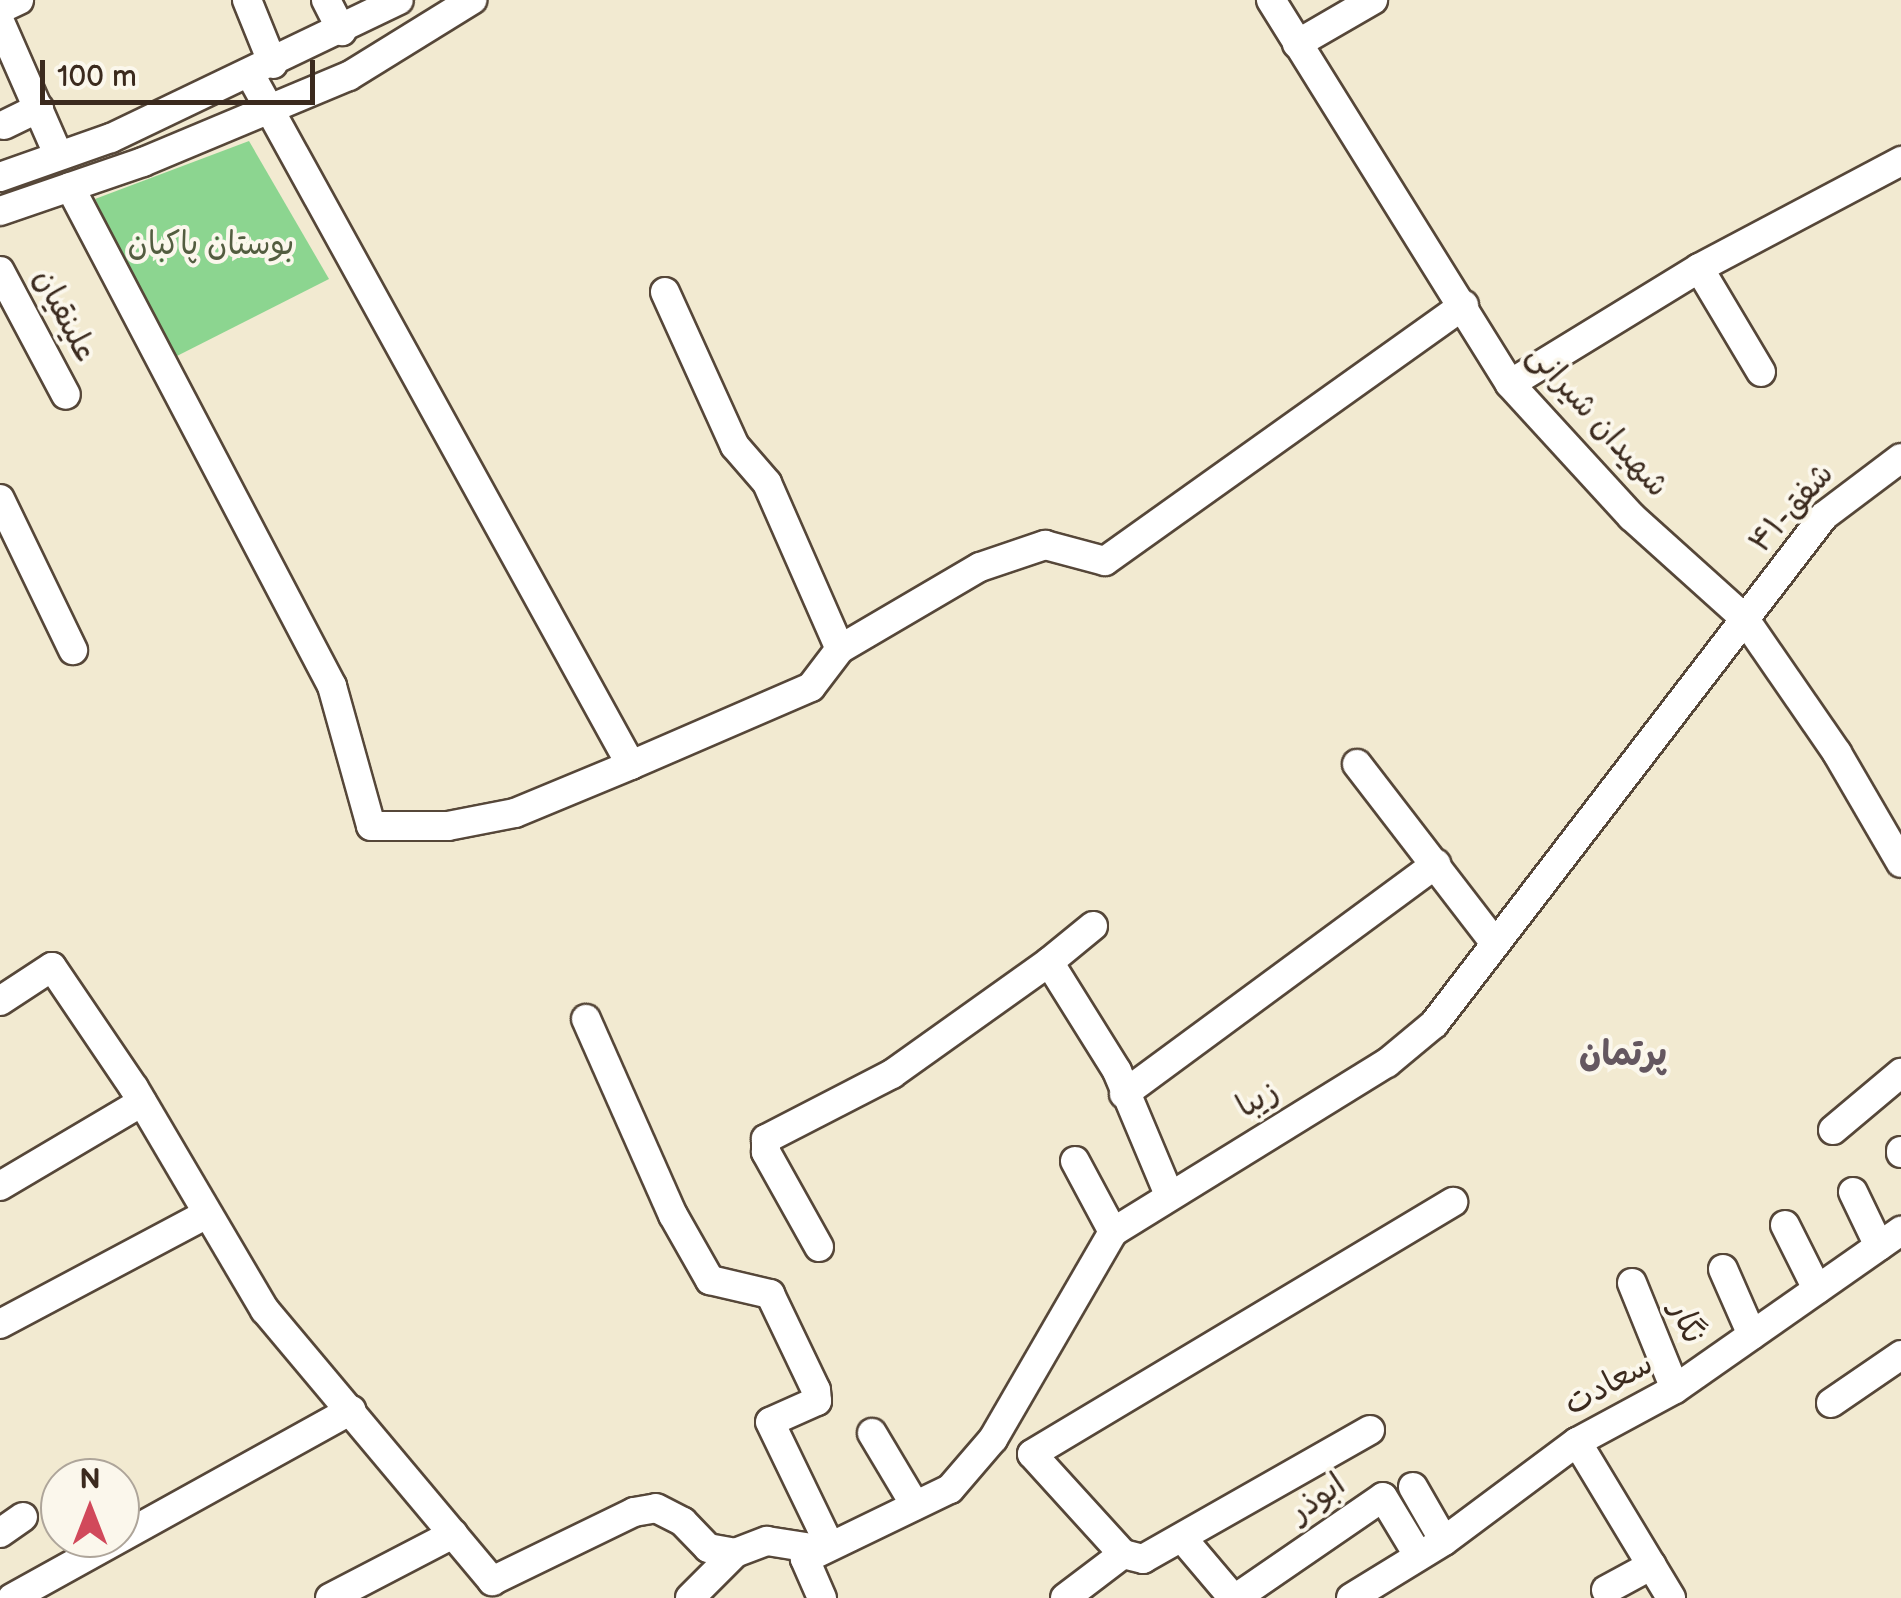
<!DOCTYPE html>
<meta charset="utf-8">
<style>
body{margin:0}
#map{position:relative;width:1901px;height:1598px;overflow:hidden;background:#f2ead1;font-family:"Balsamiq Sans","Playpen Sans Arabic",sans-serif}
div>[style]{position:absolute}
.green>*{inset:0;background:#8cd590}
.roads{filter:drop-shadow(2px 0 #564739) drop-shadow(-2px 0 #564739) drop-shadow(0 2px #564739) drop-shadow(0 -2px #564739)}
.minor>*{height:28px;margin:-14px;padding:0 14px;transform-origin:14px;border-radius:14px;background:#fff}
span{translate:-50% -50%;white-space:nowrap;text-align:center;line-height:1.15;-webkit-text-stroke:8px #fbf7ec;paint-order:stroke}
.park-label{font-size:32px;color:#535d40}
.street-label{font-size:32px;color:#3b2a1e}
.neighbourhood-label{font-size:35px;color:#645760;font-weight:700}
.north{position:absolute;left:40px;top:1458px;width:100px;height:100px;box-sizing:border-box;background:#fbf7ec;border:2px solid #aea59a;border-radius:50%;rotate:0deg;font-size:28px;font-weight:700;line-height:40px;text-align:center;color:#3b2a1e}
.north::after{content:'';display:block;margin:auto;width:35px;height:45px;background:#d1495b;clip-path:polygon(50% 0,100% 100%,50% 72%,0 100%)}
.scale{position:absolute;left:40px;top:60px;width:275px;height:45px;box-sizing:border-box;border:5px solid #3b2a1e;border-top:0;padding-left:12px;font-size:30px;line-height:35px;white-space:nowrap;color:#3b2a1e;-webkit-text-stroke:8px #fbf7ec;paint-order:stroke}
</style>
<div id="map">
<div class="green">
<div style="clip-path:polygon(249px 141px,329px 279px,173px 358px,95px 199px)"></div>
</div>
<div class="roads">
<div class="minor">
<div style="left:247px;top:0;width:69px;rotate:67.9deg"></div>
<div style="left:326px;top:0;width:35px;rotate:63deg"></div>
<div style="left:1271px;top:0;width:452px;rotate:58.1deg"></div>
<div style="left:1510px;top:384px;width:180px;rotate:47.5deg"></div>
<div style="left:1632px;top:517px;width:151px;rotate:42deg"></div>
<div style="left:1744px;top:618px;width:164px;rotate:55.4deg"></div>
<div style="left:1837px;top:753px;width:127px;rotate:59.8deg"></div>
<div style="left:0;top:9px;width:21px;rotate:-25deg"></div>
<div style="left:0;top:22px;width:144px;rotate:66.3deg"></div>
<div style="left:1297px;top:44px;width:88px;rotate:-30.1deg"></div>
<div style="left:250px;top:74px;width:789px;rotate:61.13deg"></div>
<div style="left:631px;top:765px;width:196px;rotate:-23.4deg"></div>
<div style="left:811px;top:687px;width:48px;rotate:-52.7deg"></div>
<div style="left:4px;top:125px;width:39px;rotate:-26deg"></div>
<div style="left:0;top:177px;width:118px;rotate:-19.4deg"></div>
<div style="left:111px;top:138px;width:319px;rotate:-25.6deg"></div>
<div style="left:70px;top:187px;width:564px;rotate:62.3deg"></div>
<div style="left:332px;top:686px;width:145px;rotate:74.4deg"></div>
<div style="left:371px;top:826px;width:77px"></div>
<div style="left:448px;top:826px;width:68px;rotate:-11deg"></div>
<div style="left:515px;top:813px;width:126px;rotate:-22.5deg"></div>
<div style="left:0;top:211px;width:151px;rotate:-18.9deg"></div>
<div style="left:143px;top:162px;width:223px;rotate:-22.7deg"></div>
<div style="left:349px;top:76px;width:145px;rotate:-31.7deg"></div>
<div style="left:1699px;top:268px;width:121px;rotate:59.2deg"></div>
<div style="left:0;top:271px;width:140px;rotate:62deg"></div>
<div style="left:665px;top:292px;width:169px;rotate:65.6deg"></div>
<div style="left:735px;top:446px;width:49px;rotate:49.1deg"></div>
<div style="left:767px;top:483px;width:181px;rotate:66.3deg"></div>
<div style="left:840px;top:649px;width:162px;rotate:-30.4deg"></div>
<div style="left:980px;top:567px;width:69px;rotate:-18.7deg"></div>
<div style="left:1045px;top:545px;width:62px;rotate:14.9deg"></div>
<div style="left:1105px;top:561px;width:441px;rotate:-35.5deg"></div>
<div style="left:1510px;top:384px;width:222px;rotate:-31.5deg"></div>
<div style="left:1699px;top:268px;width:229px;rotate:-27.9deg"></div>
<div style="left:0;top:499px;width:168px;rotate:64.2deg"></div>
<div style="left:1357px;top:764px;width:225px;rotate:52.4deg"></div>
<div style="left:1093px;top:926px;width:57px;rotate:140.7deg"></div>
<div style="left:1049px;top:962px;width:128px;rotate:58deg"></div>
<div style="left:1117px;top:1071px;width:134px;rotate:67.2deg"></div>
<div style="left:0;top:1001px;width:62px;rotate:-33.2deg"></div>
<div style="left:52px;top:967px;width:146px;rotate:55.9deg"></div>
<div style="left:134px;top:1088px;width:258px;rotate:59.5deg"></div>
<div style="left:265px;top:1310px;width:354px;rotate:50deg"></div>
<div style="left:492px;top:1581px;width:158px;rotate:-25.9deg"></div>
<div style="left:634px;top:1512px;width:22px;rotate:-10deg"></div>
<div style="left:656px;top:1508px;width:30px;rotate:27deg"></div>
<div style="left:683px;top:1522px;width:36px;rotate:46deg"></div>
<div style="left:708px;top:1548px;width:27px;rotate:10deg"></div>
<div style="left:735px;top:1553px;width:34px;rotate:-21deg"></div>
<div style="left:767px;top:1541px;width:52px;rotate:8.9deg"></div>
<div style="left:586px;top:1019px;width:214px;rotate:66.1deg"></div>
<div style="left:673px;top:1215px;width:75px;rotate:60.4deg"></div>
<div style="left:710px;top:1280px;width:62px;rotate:13.1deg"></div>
<div style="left:770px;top:1294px;width:106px;rotate:64.4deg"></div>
<div style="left:816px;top:1390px;width:11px;rotate:85deg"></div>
<div style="left:817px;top:1401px;width:51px;rotate:155.9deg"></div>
<div style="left:770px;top:1422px;width:133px;rotate:64.2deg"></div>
<div style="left:1124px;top:1094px;width:388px;rotate:-36.4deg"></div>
<div style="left:1833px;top:1130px;width:89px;rotate:-40deg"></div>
<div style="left:1901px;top:1151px;width:2px;rotate:90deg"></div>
<div style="left:1075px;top:1161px;width:81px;rotate:61.8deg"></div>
<div style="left:0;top:1186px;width:165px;rotate:-30.6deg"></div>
<div style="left:1853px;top:1192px;width:60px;rotate:64.3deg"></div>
<div style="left:1785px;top:1225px;width:72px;rotate:63.4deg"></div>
<div style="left:819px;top:1247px;width:109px;rotate:-119.2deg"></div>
<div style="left:766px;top:1152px;width:13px;rotate:-90deg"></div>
<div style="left:766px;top:1139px;width:142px;rotate:-27.3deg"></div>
<div style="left:892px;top:1074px;width:193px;rotate:-35.5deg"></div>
<div style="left:1723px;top:1269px;width:72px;rotate:66.3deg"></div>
<div style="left:1632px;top:1283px;width:114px;rotate:67.9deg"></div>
<div style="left:0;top:1324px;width:234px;rotate:-28deg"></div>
<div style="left:1831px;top:1403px;width:85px;rotate:-34.4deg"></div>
<div style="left:1370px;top:1430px;width:261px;rotate:150.4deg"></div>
<div style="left:1143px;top:1559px;width:21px;rotate:-166deg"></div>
<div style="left:1123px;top:1554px;width:135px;rotate:-132.3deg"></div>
<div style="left:1032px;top:1454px;width:491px;rotate:-30.9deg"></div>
<div style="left:872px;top:1433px;width:84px;rotate:59.2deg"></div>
<div style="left:1577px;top:1442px;width:182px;rotate:58.9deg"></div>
<div style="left:1413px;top:1487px;width:62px;rotate:60.1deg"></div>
<div style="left:0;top:1533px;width:28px;rotate:-35deg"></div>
<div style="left:1183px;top:1539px;width:77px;rotate:49.7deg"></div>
<div style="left:1606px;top:1590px;width:52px;rotate:-28.5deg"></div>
<div style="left:12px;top:1598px;width:388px;rotate:-29deg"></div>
<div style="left:330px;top:1598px;width:139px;rotate:-27.5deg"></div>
<div style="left:690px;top:1598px;width:64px;rotate:-45deg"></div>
<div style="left:822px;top:1598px;width:43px;rotate:-113.6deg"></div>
<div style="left:805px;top:1559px;width:161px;rotate:-25.8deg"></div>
<div style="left:950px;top:1489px;width:66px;rotate:-49.3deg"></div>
<div style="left:993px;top:1439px;width:239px;rotate:-59.9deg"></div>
<div style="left:1113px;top:1232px;width:322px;rotate:-31.7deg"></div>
<div style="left:1387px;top:1063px;width:61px;rotate:-39.7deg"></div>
<div style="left:1434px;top:1024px;width:640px;rotate:-52.49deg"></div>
<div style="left:1824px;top:516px;width:96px;rotate:-37deg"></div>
<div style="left:1065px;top:1598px;width:73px;rotate:-37.2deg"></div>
<div style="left:1236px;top:1598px;width:178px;rotate:-34.5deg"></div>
<div style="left:1383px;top:1497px;width:68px;rotate:58.9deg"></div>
<div style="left:1351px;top:1598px;width:109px;rotate:-31.5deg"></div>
<div style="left:1444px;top:1541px;width:166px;rotate:-36.7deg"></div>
<div style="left:1577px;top:1442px;width:111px;rotate:-28.4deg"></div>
<div style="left:1675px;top:1389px;width:276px;rotate:-35deg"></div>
</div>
</div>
<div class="park-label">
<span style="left:211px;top:245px">بوستان پاکبان</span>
</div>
<div class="street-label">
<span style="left:64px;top:316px;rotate:62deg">علینقیان</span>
<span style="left:1597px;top:421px;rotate:48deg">شهیدان شیرانی</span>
<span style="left:1792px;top:509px;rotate:-48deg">شفق-۴۱</span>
<span style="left:1258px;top:1100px;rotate:-31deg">زیبا</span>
<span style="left:1686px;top:1323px;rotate:68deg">نگار</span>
<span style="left:1609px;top:1385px;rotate:-29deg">سعادت</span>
<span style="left:1318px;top:1499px;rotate:-35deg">ابوذر</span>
</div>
<div class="neighbourhood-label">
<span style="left:1623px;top:1055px">پرتمان</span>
</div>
<div class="north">N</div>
<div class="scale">100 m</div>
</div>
